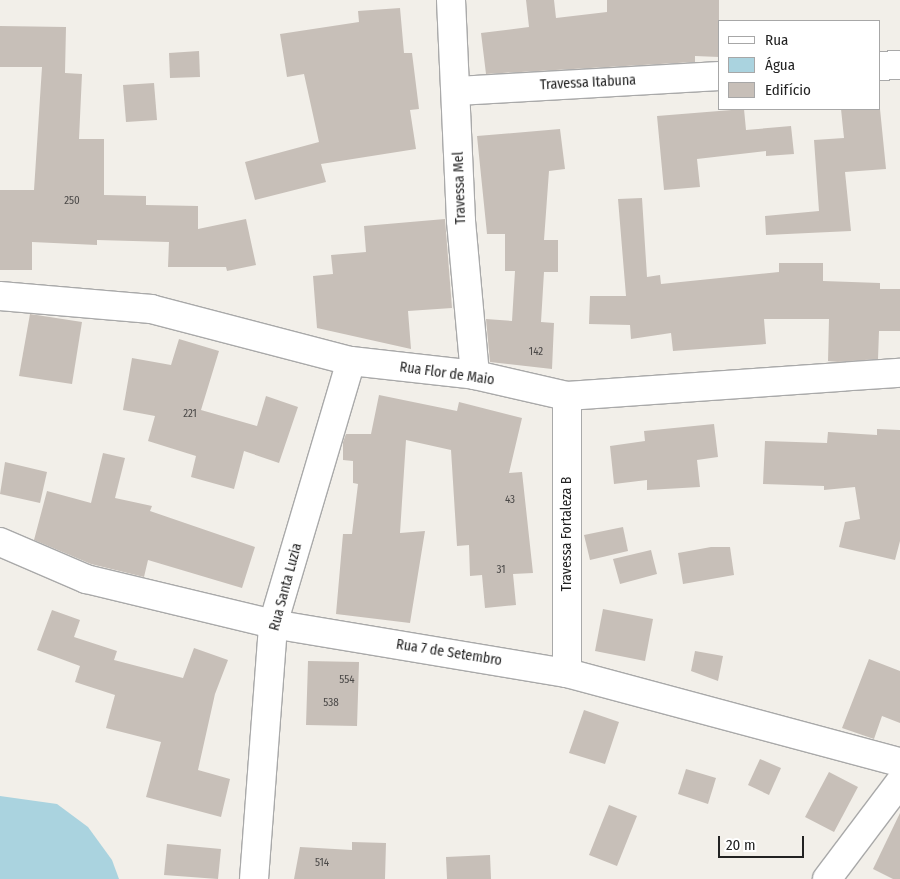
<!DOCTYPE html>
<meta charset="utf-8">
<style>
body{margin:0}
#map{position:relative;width:900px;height:879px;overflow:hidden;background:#f2efe9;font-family:"Fira Sans Condensed",sans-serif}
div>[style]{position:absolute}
.water>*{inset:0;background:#aad3df}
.building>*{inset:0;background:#c7bfb8}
.roads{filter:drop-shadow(1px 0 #a9a9a9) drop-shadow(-1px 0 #a9a9a9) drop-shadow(0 1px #a9a9a9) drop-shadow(0 -1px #a9a9a9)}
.street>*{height:28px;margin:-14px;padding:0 14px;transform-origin:14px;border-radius:14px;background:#fff}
span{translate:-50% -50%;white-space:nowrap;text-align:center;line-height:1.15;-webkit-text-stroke:5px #fff;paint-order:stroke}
.number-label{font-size:11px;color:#4b4948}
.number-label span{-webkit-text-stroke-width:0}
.street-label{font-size:14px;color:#222}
.legend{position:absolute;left:718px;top:20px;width:162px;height:90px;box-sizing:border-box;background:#fff;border:1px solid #a7a7a7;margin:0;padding:6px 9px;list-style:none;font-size:15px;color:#222}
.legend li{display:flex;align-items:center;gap:10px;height:25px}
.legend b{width:25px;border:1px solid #a7a7a7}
.scale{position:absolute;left:718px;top:836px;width:86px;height:22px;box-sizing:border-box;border:2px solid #222;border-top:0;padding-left:6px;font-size:15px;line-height:18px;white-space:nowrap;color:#222;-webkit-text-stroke:4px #fff;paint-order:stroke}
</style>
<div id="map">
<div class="water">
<div style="clip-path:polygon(0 796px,57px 804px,88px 827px,112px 860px,119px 879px,0 879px)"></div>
</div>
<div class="building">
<div style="clip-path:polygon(526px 0,554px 0,556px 18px,607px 12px,607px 0,719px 0,719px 57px,695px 56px,695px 62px,486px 74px,481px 33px,529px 27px)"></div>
<div style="clip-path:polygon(400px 8px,404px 53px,412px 53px,419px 109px,410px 110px,416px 149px,321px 164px,326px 182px,255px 200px,245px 162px,319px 142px,304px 74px,287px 77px,280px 34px,359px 22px,358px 11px)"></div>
<div style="clip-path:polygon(0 26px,66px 27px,65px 73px,82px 74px,79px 139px,104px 139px,104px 195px,146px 196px,146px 205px,198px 206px,198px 229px,246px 219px,256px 265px,227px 271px,226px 267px,168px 267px,169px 242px,97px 240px,97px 245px,32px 242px,32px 270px,0 270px,0 190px,34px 190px,42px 67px,0 67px)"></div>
<div style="clip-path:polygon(199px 51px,200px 77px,170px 78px,169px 53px)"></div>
<div style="clip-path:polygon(154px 83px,157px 120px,126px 122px,123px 85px)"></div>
<div style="clip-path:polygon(744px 109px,746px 130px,791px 126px,794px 154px,766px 156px,766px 151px,697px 159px,700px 187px,664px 190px,657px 116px)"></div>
<div style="clip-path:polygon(841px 109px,880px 109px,886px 169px,845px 172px,851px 231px,766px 235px,765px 216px,819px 211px,814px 140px,844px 138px)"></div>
<div style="clip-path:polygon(560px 129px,565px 169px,549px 171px,544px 240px,558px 240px,558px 272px,544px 272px,541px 322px,554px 323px,552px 369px,490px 362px,486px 319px,512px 321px,515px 271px,505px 271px,505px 234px,487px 234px,477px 136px)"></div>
<div style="clip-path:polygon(642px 198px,647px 277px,660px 275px,661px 284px,779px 272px,779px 263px,823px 263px,823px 281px,880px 283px,880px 289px,900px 289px,900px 331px,879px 331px,878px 359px,838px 362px,828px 361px,829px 319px,764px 319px,766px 344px,673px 351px,671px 333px,631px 339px,630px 325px,589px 324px,590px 296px,626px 296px,618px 199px)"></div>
<div style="clip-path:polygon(445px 219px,452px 308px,408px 311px,411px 349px,317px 328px,313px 276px,333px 274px,331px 255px,366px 252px,364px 226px)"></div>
<div style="clip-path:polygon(30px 314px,82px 322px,72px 384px,19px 376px)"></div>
<div style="clip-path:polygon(179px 339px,219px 351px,201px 410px,257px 426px,266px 396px,298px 407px,279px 463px,244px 451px,234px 489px,191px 477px,196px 456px,148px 441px,155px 416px,123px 410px,132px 358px,171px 365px)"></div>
<div style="clip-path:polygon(379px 395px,457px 411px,459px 402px,522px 418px,509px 473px,522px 472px,533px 573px,513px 574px,516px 605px,485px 608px,482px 575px,470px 576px,469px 545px,457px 546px,451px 450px,406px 440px,400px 533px,425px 531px,410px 623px,336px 614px,343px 534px,352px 534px,358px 484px,353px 483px,353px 461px,343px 460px,343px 442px,346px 434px,371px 434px)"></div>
<div style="clip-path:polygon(714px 424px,718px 457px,697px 460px,700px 487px,647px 490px,647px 480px,614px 484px,610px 446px,645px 441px,644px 431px)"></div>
<div style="clip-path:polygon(877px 429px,900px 430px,900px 541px,895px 560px,839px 547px,845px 522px,860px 519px,855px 487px,824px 490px,824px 486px,763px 484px,765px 441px,827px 443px,828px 432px,877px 435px)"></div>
<div style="clip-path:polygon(103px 453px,125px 458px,115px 498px,152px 506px,150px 511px,255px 547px,242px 588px,148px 560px,144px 577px,91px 564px,34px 540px,47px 491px,91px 503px)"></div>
<div style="clip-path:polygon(5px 462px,47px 472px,40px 503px,0 494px)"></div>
<div style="clip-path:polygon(623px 527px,628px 551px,590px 560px,584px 535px)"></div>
<div style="clip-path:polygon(711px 547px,730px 547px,734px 575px,683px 584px,678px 553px)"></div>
<div style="clip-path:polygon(651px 550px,657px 574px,620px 584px,613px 559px)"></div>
<div style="clip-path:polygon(603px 609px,653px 619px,645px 661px,595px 651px)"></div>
<div style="clip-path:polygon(52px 610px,80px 620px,74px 637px,117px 651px,114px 660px,183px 678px,194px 648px,228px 660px,215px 694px,198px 770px,230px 779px,221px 817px,146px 797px,161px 742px,106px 728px,115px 695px,75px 682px,80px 666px,37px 650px)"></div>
<div style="clip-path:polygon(695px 651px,723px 656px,718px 681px,691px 671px)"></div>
<div style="clip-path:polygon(869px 659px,900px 671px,900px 723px,882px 716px,874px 739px,842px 728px)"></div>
<div style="clip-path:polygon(308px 661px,359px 662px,357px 726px,306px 725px)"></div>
<div style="clip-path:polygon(584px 710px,619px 722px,605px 764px,569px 753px)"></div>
<div style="clip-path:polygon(760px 759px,781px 768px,769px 795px,748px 785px)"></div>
<div style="clip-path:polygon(686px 769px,716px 778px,708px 804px,678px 794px)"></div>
<div style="clip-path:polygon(829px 772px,858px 787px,834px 832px,805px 817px)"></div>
<div style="clip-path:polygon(609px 805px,637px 816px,617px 866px,589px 855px)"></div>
<div style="clip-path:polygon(900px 813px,900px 879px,893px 879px,873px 869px)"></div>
<div style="clip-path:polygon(352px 842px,386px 843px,385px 879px,294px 879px,300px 847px,352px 850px)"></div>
<div style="clip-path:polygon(167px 844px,221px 849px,218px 879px,164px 875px)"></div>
<div style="clip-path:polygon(490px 855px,491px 879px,447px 879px,446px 857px)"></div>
</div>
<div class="roads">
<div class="street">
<div style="left:451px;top:0;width:221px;rotate:87.4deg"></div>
<div style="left:461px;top:221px;width:155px;rotate:84.8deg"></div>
<div style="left:879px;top:66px;width:21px;rotate:-3deg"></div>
<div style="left:458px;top:91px;width:261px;rotate:-3.3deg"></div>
<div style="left:0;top:296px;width:152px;rotate:4.9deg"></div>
<div style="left:151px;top:309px;width:207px;rotate:14.6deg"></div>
<div style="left:351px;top:361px;width:125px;rotate:6.4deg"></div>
<div style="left:475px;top:375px;width:94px;rotate:12.9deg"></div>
<div style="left:567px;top:396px;width:334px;rotate:-4deg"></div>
<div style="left:0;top:542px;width:94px;rotate:23.3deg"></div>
<div style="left:86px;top:579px;width:192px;rotate:13.5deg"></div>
<div style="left:273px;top:624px;width:298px;rotate:9.5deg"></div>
<div style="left:567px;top:673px;width:345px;rotate:15deg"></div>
<div style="left:567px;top:673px;width:277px;rotate:-90deg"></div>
<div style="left:254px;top:879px;width:256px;rotate:-85.7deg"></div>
<div style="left:273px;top:624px;width:274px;rotate:-73.5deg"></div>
<div style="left:827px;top:879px;width:121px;rotate:-53deg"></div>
</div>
</div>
<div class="number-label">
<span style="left:72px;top:201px">250</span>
<span style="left:536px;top:352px">142</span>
<span style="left:190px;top:414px">221</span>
<span style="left:510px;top:500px">43</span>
<span style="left:501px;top:570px">31</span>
<span style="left:347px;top:680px">554</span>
<span style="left:331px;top:703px">538</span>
<span style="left:322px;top:863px">514</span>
</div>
<div class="street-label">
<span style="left:588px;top:83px;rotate:-3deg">Travessa Itabuna</span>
<span style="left:460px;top:188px;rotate:-92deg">Travessa Mel</span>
<span style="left:447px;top:374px;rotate:8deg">Rua Flor de Maio</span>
<span style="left:567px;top:534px;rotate:-90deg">Travessa Fortaleza B</span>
<span style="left:286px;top:587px;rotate:-75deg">Rua Santa Luzia</span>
<span style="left:449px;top:653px;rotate:9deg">Rua 7 de Setembro</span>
</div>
<ul class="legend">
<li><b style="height:6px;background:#fff"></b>Rua</li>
<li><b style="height:14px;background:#aad3df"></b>Água</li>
<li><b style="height:14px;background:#c7bfb8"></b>Edifício</li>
</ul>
<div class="scale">20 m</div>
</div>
